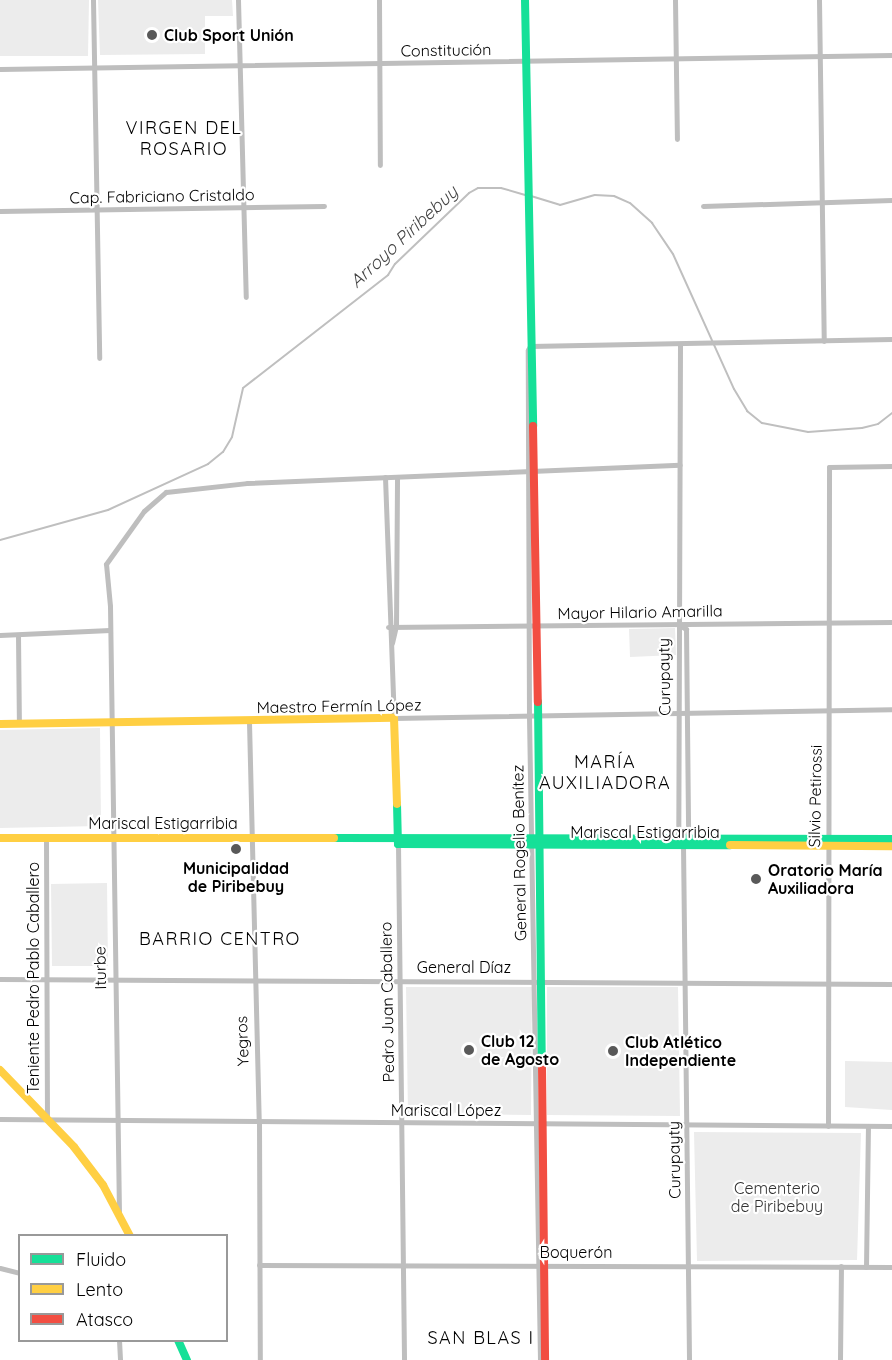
<!DOCTYPE html>
<meta charset="utf-8">
<style>
body{margin:0}
#map{position:relative;width:892px;height:1360px;overflow:hidden;background:#fff;font-family:Quicksand,sans-serif}
div>[style]{position:absolute}
.green>*{inset:0;background:#ececec}
.stream>*{height:2px;margin:-1px;padding:0 1px;transform-origin:1px;border-radius:1px;background:#bfbfbf}
.street>*{height:5px;margin:-2.5px;padding:0 2.5px;transform-origin:2.5px;border-radius:2.5px;background:#bebebe}
.fast>*{height:8px;margin:-4px;padding:0 4px;transform-origin:4px;border-radius:4px;background:#16e098}
.slow>*{height:8px;margin:-4px;padding:0 4px;transform-origin:4px;border-radius:4px;background:#ffcf43}
.jam>*{height:8px;margin:-4px;padding:0 4px;transform-origin:4px;border-radius:4px;background:#f24e42}
.dots>*{width:16px;height:16px;translate:-50% -50%;box-sizing:border-box;border:3px solid #fff;border-radius:50%}
span{translate:-50% -50%;white-space:nowrap;text-align:center;line-height:1.15;-webkit-text-stroke:4.5px #fff;paint-order:stroke}
.poi-label{font-size:16px;color:#000;font-weight:700}
.left{translate:0 -50%;text-align:left}
.street-label{font-size:16px;color:#000}
.park-label{font-size:16px;color:#333}
.neighbourhood-label{font-size:18px;color:#000;letter-spacing:1.5px}
.water-label{font-size:18px;color:#444;font-style:italic}
.legend{position:absolute;left:18px;top:1234px;width:210px;height:108px;box-sizing:border-box;background:#fff;border:2px solid #999;margin:0;padding:8px 10px;list-style:none;font-size:18px;color:#000}
.legend li{display:flex;align-items:center;gap:12px;height:30px}
.legend b{width:30px;border:2px solid #999}
</style>
<div id="map">
<div class="green">
<div style="clip-path:polygon(0 0,89px 0,88px 56px,0 56px)"></div>
<div style="clip-path:polygon(98px 0,232px 0,233px 16px,205px 16px,205px 54px,100px 55px)"></div>
<div style="clip-path:polygon(675px 628px,676px 655px,630px 657px,629px 629px)"></div>
<div style="clip-path:polygon(100px 728px,101px 826px,0 828px,0 730px)"></div>
<div style="clip-path:polygon(107px 883px,108px 966px,52px 966px,51px 884px)"></div>
<div style="clip-path:polygon(406px 987px,532px 987px,531px 1115px,408px 1113px)"></div>
<div style="clip-path:polygon(547px 987px,678px 987px,680px 1116px,547px 1115px)"></div>
<div style="clip-path:polygon(845px 1061px,892px 1062px,892px 1110px,845px 1107px)"></div>
<div style="clip-path:polygon(694px 1132px,861px 1133px,857px 1260px,697px 1261px)"></div>
</div>
<div class="stream">
<div style="left:531px;top:196px;width:30px;rotate:17deg"></div>
<div style="left:560px;top:205px;width:36px;rotate:-16deg"></div>
<div style="left:595px;top:195px;width:19px;rotate:3deg"></div>
<div style="left:614px;top:196px;width:17px;rotate:24deg"></div>
<div style="left:630px;top:203px;width:30px;rotate:42deg"></div>
<div style="left:652px;top:223px;width:37px;rotate:56deg"></div>
<div style="left:673px;top:254px;width:148px;rotate:65.7deg"></div>
<div style="left:734px;top:389px;width:26px;rotate:59deg"></div>
<div style="left:747px;top:411px;width:19px;rotate:39deg"></div>
<div style="left:762px;top:423px;width:47px;rotate:11.1deg"></div>
<div style="left:808px;top:432px;width:54px;rotate:-4.2deg"></div>
<div style="left:862px;top:428px;width:16px;rotate:-14deg"></div>
<div style="left:878px;top:424px;width:18px;rotate:-38deg"></div>
<div style="left:0;top:540px;width:112px;rotate:-15.5deg"></div>
<div style="left:108px;top:510px;width:110px;rotate:-24.7deg"></div>
<div style="left:208px;top:464px;width:19px;rotate:-39deg"></div>
<div style="left:223px;top:452px;width:17px;rotate:-59deg"></div>
<div style="left:232px;top:437px;width:50px;rotate:-77.3deg"></div>
<div style="left:243px;top:388px;width:184px;rotate:-37.9deg"></div>
<div style="left:388px;top:275px;width:13px;rotate:-58deg"></div>
<div style="left:395px;top:264px;width:103px;rotate:-43.8deg"></div>
<div style="left:469px;top:193px;width:10px;rotate:-29deg"></div>
<div style="left:478px;top:188px;width:23px"></div>
<div style="left:501px;top:188px;width:26px;rotate:16deg"></div>
</div>
<div class="street">
<div style="left:93px;top:0;width:358px;rotate:89deg"></div>
<div style="left:238px;top:0;width:297px;rotate:88.5deg"></div>
<div style="left:379px;top:0;width:165px;rotate:89.7deg"></div>
<div style="left:675px;top:0;width:139px;rotate:89.2deg"></div>
<div style="left:819px;top:0;width:341px;rotate:89.2deg"></div>
<div style="left:0;top:69px;width:892px;rotate:-0.9deg"></div>
<div style="left:703px;top:206px;width:189px;rotate:-1.8deg"></div>
<div style="left:0;top:211px;width:324px;rotate:-0.9deg"></div>
<div style="left:680px;top:345px;width:487px;rotate:90.2deg"></div>
<div style="left:678px;top:832px;width:14px;rotate:69deg"></div>
<div style="left:683px;top:845px;width:515px;rotate:89.33deg"></div>
<div style="left:385px;top:477px;width:241px;rotate:87.9deg"></div>
<div style="left:394px;top:718px;width:498px;rotate:-1deg"></div>
<div style="left:681px;top:626px;width:6px;rotate:31deg"></div>
<div style="left:686px;top:629px;width:203px;rotate:89.4deg"></div>
<div style="left:688px;top:832px;width:7px;rotate:135deg"></div>
<div style="left:388px;top:627px;width:504px;rotate:-0.57deg"></div>
<div style="left:0;top:635px;width:110px;rotate:-2.6deg"></div>
<div style="left:18px;top:635px;width:89px;rotate:89.4deg"></div>
<div style="left:392px;top:643px;width:17px;rotate:-77deg"></div>
<div style="left:396px;top:626px;width:149px;rotate:-89.6deg"></div>
<div style="left:249px;top:722px;width:400px;rotate:88.6deg"></div>
<div style="left:259px;top:1122px;width:238px;rotate:89.8deg"></div>
<div style="left:46px;top:837px;width:281px;rotate:89.8deg"></div>
<div style="left:398px;top:844px;width:516px;rotate:89.33deg"></div>
<div style="left:0;top:979px;width:892px;rotate:0.32deg"></div>
<div style="left:0;top:1119px;width:892px;rotate:0.45deg"></div>
<div style="left:828px;top:1126px;width:659px;rotate:-89.91deg"></div>
<div style="left:829px;top:467px;width:63px;rotate:-0.9deg"></div>
<div style="left:119px;top:1213px;width:607px;rotate:-90.85deg"></div>
<div style="left:110px;top:606px;width:42px;rotate:-95.4deg"></div>
<div style="left:106px;top:564px;width:65px;rotate:-54.4deg"></div>
<div style="left:144px;top:511px;width:29px;rotate:-41deg"></div>
<div style="left:166px;top:492px;width:81px;rotate:-6.3deg"></div>
<div style="left:247px;top:483px;width:433px;rotate:-2.4deg"></div>
<div style="left:259px;top:1265px;width:633px;rotate:0.18deg"></div>
<div style="left:866px;top:1267px;width:141px;rotate:-89.2deg"></div>
<div style="left:0;top:1268px;width:21px;rotate:14deg"></div>
<div style="left:119px;top:1340px;width:20px;rotate:87deg"></div>
<div style="left:540px;top:1360px;width:644px;rotate:-90.98deg"></div>
<div style="left:529px;top:716px;width:366px;rotate:-90.2deg"></div>
<div style="left:528px;top:350px;width:4px;rotate:-63deg"></div>
<div style="left:530px;top:346px;width:362px;rotate:-1.1deg"></div>
<div style="left:840px;top:1360px;width:94px;rotate:-89.4deg"></div>
</div>
<div class="fast">
<div style="left:525px;top:0;width:426px;rotate:88.9deg"></div>
<div style="left:538px;top:702px;width:364px;rotate:89.4deg"></div>
<div style="left:397px;top:804px;width:40px;rotate:88.6deg"></div>
<div style="left:398px;top:844px;width:332px;rotate:0.2deg"></div>
<div style="left:334px;top:838px;width:558px;rotate:0.1deg"></div>
<div style="left:178px;top:1340px;width:22px;rotate:66deg"></div>
</div>
<div class="slow">
<div style="left:0;top:724px;width:394px;rotate:-0.9deg"></div>
<div style="left:394px;top:718px;width:86px;rotate:88deg"></div>
<div style="left:0;top:838px;width:334px"></div>
<div style="left:730px;top:845px;width:162px;rotate:0.4deg"></div>
<div style="left:0;top:1070px;width:107px;rotate:46.1deg"></div>
<div style="left:74px;top:1147px;width:48px;rotate:52.7deg"></div>
<div style="left:103px;top:1185px;width:58px;rotate:62.1deg"></div>
</div>
<div class="jam">
<div style="left:533px;top:426px;width:276px;rotate:89deg"></div>
<div style="left:542px;top:1066px;width:294px;rotate:89.4deg"></div>
</div>
<div class="dots">
<div style="left:152px;top:35px;background:#595959"></div>
<div style="left:236px;top:849px;background:#595959"></div>
<div style="left:756px;top:879px;background:#595959"></div>
<div style="left:469px;top:1050px;background:#595959"></div>
<div style="left:613px;top:1051px;background:#595959"></div>
</div>
<div class="poi-label">
<span class="left" style="left:164px;top:35px">Club Sport Unión</span>
<span style="left:236px;top:877px">Municipalidad<br>de Piribebuy</span>
<span class="left" style="left:768px;top:879px">Oratorio María<br>Auxiliadora</span>
<span class="left" style="left:481px;top:1050px">Club 12<br>de Agosto</span>
<span class="left" style="left:625px;top:1051px">Club Atlético<br>Independiente</span>
</div>
<div class="street-label">
<span style="left:446px;top:50px;rotate:-1deg">Constitución</span>
<span style="left:162px;top:196px;rotate:-1deg">Cap. Fabriciano Cristaldo</span>
<span style="left:640px;top:612px;rotate:-1deg">Mayor Hilario Amarilla</span>
<span style="left:664px;top:677px;rotate:-91deg">Curupayty</span>
<span style="left:339px;top:706px;rotate:-1deg">Maestro Fermín López</span>
<span style="left:815px;top:796px;rotate:-89deg">Silvio Petirossi</span>
<span style="left:163px;top:823px">Mariscal Estigarribia</span>
<span style="left:645px;top:832px">Mariscal Estigarribia</span>
<span style="left:519px;top:853px;rotate:-91deg">General Rogelio Benítez</span>
<span style="left:464px;top:967px">General Díaz</span>
<span style="left:100px;top:968px;rotate:-91deg">Iturbe</span>
<span style="left:33px;top:978px;rotate:-90deg">Teniente Pedro Pablo Caballero</span>
<span style="left:387px;top:1002px;rotate:-91deg">Pedro Juan Caballero</span>
<span style="left:242px;top:1041px;rotate:-92deg">Yegros</span>
<span style="left:446px;top:1110px">Mariscal López</span>
<span style="left:674px;top:1160px;rotate:-91deg">Curupayty</span>
<span style="left:576px;top:1252px">Boquerón</span>
</div>
<div class="park-label">
<span style="left:777px;top:1197px">Cementerio<br>de Piribebuy</span>
</div>
<div class="neighbourhood-label">
<span style="left:184px;top:139px">VIRGEN DEL<br>ROSARIO</span>
<span style="left:605px;top:773px">MARÍA<br>AUXILIADORA</span>
<span style="left:220px;top:939px">BARRIO CENTRO</span>
<span style="left:481px;top:1338px">SAN BLAS I</span>
</div>
<div class="water-label">
<span style="left:404px;top:237px;rotate:-43deg">Arroyo Piribebuy</span>
</div>
<ul class="legend">
<li><b style="height:8px;background:#16e098"></b>Fluido</li>
<li><b style="height:8px;background:#ffcf43"></b>Lento</li>
<li><b style="height:8px;background:#f24e42"></b>Atasco</li>
</ul>
</div>
